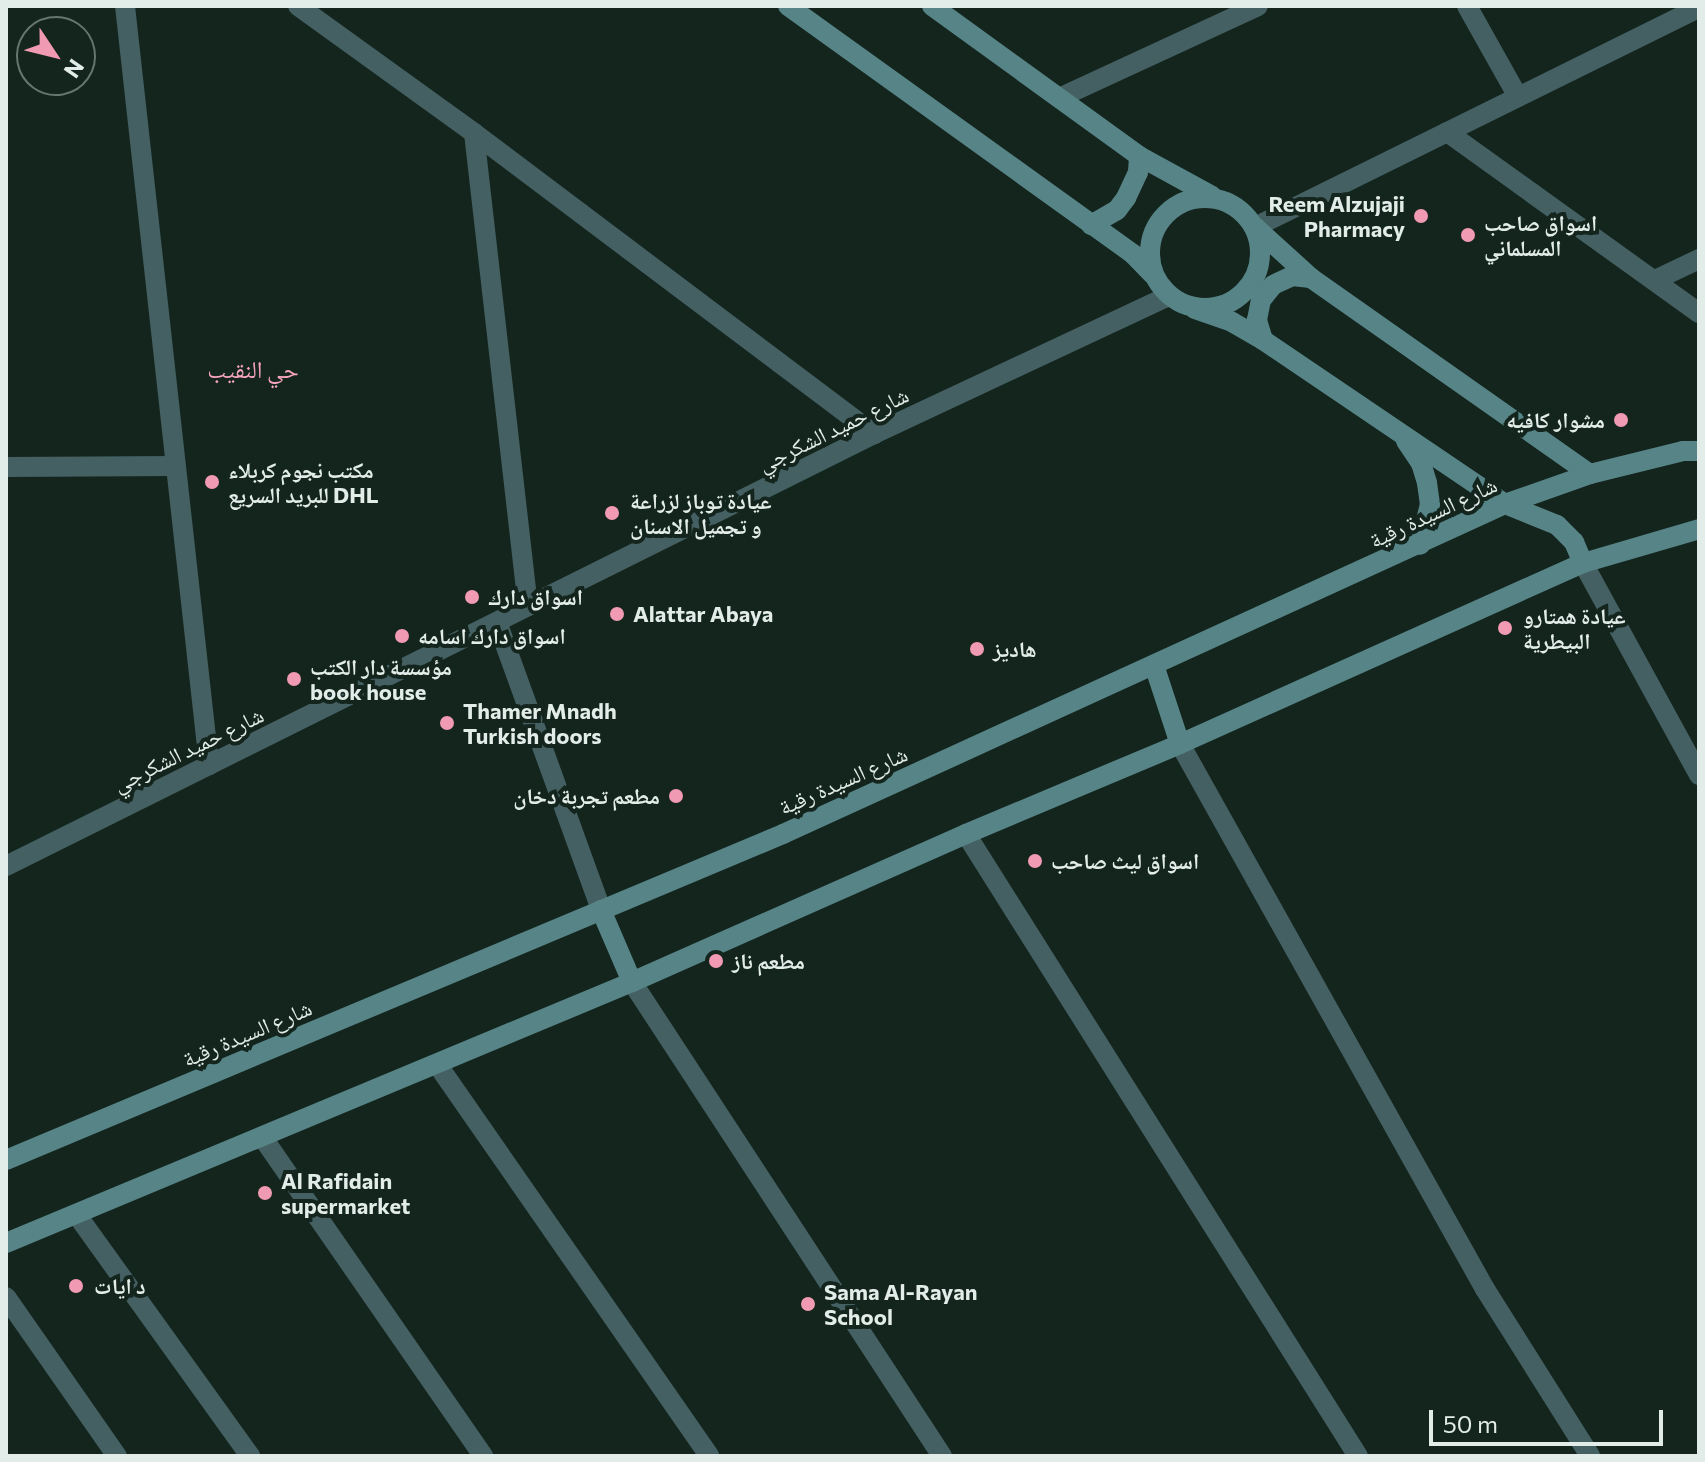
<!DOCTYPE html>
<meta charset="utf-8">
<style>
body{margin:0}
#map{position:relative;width:1705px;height:1462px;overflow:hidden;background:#14251e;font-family:Commissioner,"Noto Naskh Arabic",sans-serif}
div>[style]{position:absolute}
.minor>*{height:20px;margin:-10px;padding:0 10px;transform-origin:10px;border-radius:10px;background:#456062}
.secondary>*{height:20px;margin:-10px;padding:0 10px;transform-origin:10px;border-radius:10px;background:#578587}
.secondary>.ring{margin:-10px;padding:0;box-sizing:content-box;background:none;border:20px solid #578587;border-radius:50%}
.dots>*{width:22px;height:22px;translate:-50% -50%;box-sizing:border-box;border:4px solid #14251e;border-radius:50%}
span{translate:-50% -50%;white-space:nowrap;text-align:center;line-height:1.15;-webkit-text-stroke:8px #14251e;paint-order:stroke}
.poi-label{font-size:22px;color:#e2ece8;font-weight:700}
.right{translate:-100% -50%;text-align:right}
.left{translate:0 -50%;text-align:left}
.street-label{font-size:22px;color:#e2ece8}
.neighbourhood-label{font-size:24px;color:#f9a7be}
.frame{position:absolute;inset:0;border:8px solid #e2ece8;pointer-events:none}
.north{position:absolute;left:16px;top:16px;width:80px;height:80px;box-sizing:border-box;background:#14251e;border:2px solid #66756f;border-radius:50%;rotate:125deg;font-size:22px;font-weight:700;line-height:32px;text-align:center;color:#e2ece8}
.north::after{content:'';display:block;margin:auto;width:28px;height:36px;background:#f19ab3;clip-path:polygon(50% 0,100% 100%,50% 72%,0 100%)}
.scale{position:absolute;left:1429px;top:1410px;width:234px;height:36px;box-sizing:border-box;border:4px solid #e2ece8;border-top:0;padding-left:10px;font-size:24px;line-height:28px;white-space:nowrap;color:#e2ece8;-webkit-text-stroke:6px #14251e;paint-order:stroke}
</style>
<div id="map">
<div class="minor">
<div style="left:125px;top:6px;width:764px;rotate:83.68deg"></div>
<div style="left:298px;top:6px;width:217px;rotate:35.8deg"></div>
<div style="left:474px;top:133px;width:501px;rotate:36.96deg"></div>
<div style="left:1467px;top:6px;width:104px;rotate:60.7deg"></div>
<div style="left:1059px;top:98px;width:219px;rotate:-24.8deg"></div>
<div style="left:1447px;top:132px;width:310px;rotate:35.7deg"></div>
<div style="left:474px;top:133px;width:476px;rotate:83.5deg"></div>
<div style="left:1255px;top:227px;width:495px;rotate:-26.3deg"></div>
<div style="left:1655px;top:280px;width:49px;rotate:-25.5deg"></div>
<div style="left:6px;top:467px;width:170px;rotate:-0.3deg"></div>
<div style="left:1583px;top:563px;width:242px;rotate:61.3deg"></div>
<div style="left:497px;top:622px;width:306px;rotate:70.1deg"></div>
<div style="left:1180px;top:744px;width:625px;rotate:60.77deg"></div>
<div style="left:1485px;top:1289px;width:197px;rotate:57.8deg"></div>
<div style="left:966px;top:834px;width:735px;rotate:57.78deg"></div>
<div style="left:6px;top:866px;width:970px;rotate:-26.46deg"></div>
<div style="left:874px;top:434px;width:325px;rotate:-25.1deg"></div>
<div style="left:632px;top:982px;width:566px;rotate:56.81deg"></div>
<div style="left:437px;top:1064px;width:477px;rotate:55.2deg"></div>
<div style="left:263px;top:1138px;width:387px;rotate:55.3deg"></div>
<div style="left:77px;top:1215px;width:297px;rotate:54.3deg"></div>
<div style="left:6px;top:1297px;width:194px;rotate:55.1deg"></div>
</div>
<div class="secondary">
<div style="left:788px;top:6px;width:425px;rotate:35.7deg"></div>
<div style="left:1133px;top:254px;width:29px;rotate:46deg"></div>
<div style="left:932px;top:6px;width:256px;rotate:35.9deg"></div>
<div style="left:1139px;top:156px;width:83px;rotate:28.7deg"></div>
<div class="ring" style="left:1150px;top:198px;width:90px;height:90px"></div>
<div style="left:1091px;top:225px;width:30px;rotate:-30deg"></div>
<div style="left:1117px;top:210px;width:15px;rotate:-53deg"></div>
<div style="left:1126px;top:198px;width:29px;rotate:-65deg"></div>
<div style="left:1138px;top:172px;width:16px;rotate:-86deg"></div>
<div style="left:1255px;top:227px;width:76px;rotate:42.3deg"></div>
<div style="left:1311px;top:278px;width:341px;rotate:35.1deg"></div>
<div style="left:1195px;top:309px;width:39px;rotate:19deg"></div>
<div style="left:1232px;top:322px;width:36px;rotate:30deg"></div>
<div style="left:1263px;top:340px;width:292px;rotate:34.1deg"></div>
<div style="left:1505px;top:504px;width:56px;rotate:22deg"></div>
<div style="left:1557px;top:525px;width:24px;rotate:45deg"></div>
<div style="left:1574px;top:542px;width:23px;rotate:67deg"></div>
<div style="left:1263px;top:340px;width:21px;rotate:-107deg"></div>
<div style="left:1257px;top:320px;width:20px;rotate:-79deg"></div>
<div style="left:1261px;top:300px;width:19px;rotate:-51deg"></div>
<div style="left:1273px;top:285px;width:21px;rotate:-25deg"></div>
<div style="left:1292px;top:276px;width:19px;rotate:6deg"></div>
<div style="left:1406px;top:441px;width:27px;rotate:56deg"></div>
<div style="left:1421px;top:463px;width:21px;rotate:73deg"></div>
<div style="left:1427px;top:483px;width:21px;rotate:82deg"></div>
<div style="left:1430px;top:504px;width:42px;rotate:103.7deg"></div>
<div style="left:1154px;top:665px;width:83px;rotate:71.8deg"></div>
<div style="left:601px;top:910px;width:78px;rotate:66.7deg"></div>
<div style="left:6px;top:1160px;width:843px;rotate:-22.76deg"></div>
<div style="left:783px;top:834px;width:794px;rotate:-24.56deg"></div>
<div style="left:1505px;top:504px;width:90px;rotate:-19.4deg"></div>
<div style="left:1590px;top:474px;width:96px;rotate:-13.9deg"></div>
<div style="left:1683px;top:451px;width:16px"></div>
<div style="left:6px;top:1243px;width:678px;rotate:-22.63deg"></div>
<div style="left:632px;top:982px;width:365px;rotate:-23.9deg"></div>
<div style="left:966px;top:834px;width:232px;rotate:-22.8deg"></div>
<div style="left:1180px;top:744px;width:442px;rotate:-24.2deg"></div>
<div style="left:1583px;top:563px;width:121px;rotate:-16.3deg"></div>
</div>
<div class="dots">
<div style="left:1421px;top:216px;background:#f19ab3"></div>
<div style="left:1468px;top:235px;background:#f19ab3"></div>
<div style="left:1621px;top:420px;background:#f19ab3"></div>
<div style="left:212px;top:482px;background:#f19ab3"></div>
<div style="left:612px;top:513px;background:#f19ab3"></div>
<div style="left:472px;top:597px;background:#f19ab3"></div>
<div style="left:617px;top:614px;background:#f19ab3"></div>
<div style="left:1505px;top:628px;background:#f19ab3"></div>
<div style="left:402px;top:636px;background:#f19ab3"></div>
<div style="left:977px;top:649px;background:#f19ab3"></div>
<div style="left:294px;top:679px;background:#f19ab3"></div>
<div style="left:447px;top:723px;background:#f19ab3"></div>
<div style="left:676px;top:796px;background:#f19ab3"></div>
<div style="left:1035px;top:861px;background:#f19ab3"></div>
<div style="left:716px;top:961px;background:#f19ab3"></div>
<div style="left:265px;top:1193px;background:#f19ab3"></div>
<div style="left:76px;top:1286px;background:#f19ab3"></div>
<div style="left:808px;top:1304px;background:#f19ab3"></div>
</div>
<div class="poi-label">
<span class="right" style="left:1405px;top:216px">Reem Alzujaji<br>Pharmacy</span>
<span class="left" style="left:1484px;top:235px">اسواق صاحب<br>المسلماني</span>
<span class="right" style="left:1605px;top:420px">مشوار كافيه</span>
<span class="left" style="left:228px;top:482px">مكتب نجوم كربلاء<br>للبريد السريع DHL</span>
<span class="left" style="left:630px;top:513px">عيادة توباز لزراعة<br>و تجميل الاسنان</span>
<span class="left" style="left:488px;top:597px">اسواق دارك</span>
<span class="left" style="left:633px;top:614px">Alattar Abaya</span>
<span class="left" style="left:1523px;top:628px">عيادة همتارو<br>البيطرية</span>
<span class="left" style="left:418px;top:636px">اسواق دارك اسامه</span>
<span class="left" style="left:993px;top:649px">هاديز</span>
<span class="left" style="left:310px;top:679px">مؤسسة دار الكتب<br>book house</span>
<span class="left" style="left:463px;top:723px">Thamer Mnadh<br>Turkish doors</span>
<span class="right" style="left:660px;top:796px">مطعم تجربة دخان</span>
<span class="left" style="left:1051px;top:861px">اسواق ليث صاحب</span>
<span class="left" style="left:732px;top:961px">مطعم ناز</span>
<span class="left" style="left:281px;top:1193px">Al Rafidain<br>supermarket</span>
<span class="left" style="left:94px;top:1286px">د ايات</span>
<span class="left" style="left:824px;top:1304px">Sama Al-Rayan<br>School</span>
</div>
<div class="street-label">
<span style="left:833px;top:429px;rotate:-26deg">شارع حميد الشكرجي</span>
<span style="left:1433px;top:512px;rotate:-25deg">شارع السيدة رقية</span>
<span style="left:188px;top:749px;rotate:-26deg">شارع حميد الشكرجي</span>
<span style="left:843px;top:780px;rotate:-24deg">شارع السيدة رقية</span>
<span style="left:247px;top:1033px;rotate:-23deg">شارع السيدة رقية</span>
</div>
<div class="neighbourhood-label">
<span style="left:253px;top:369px">حي النقيب</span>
</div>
<div class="frame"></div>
<div class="north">N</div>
<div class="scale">50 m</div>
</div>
